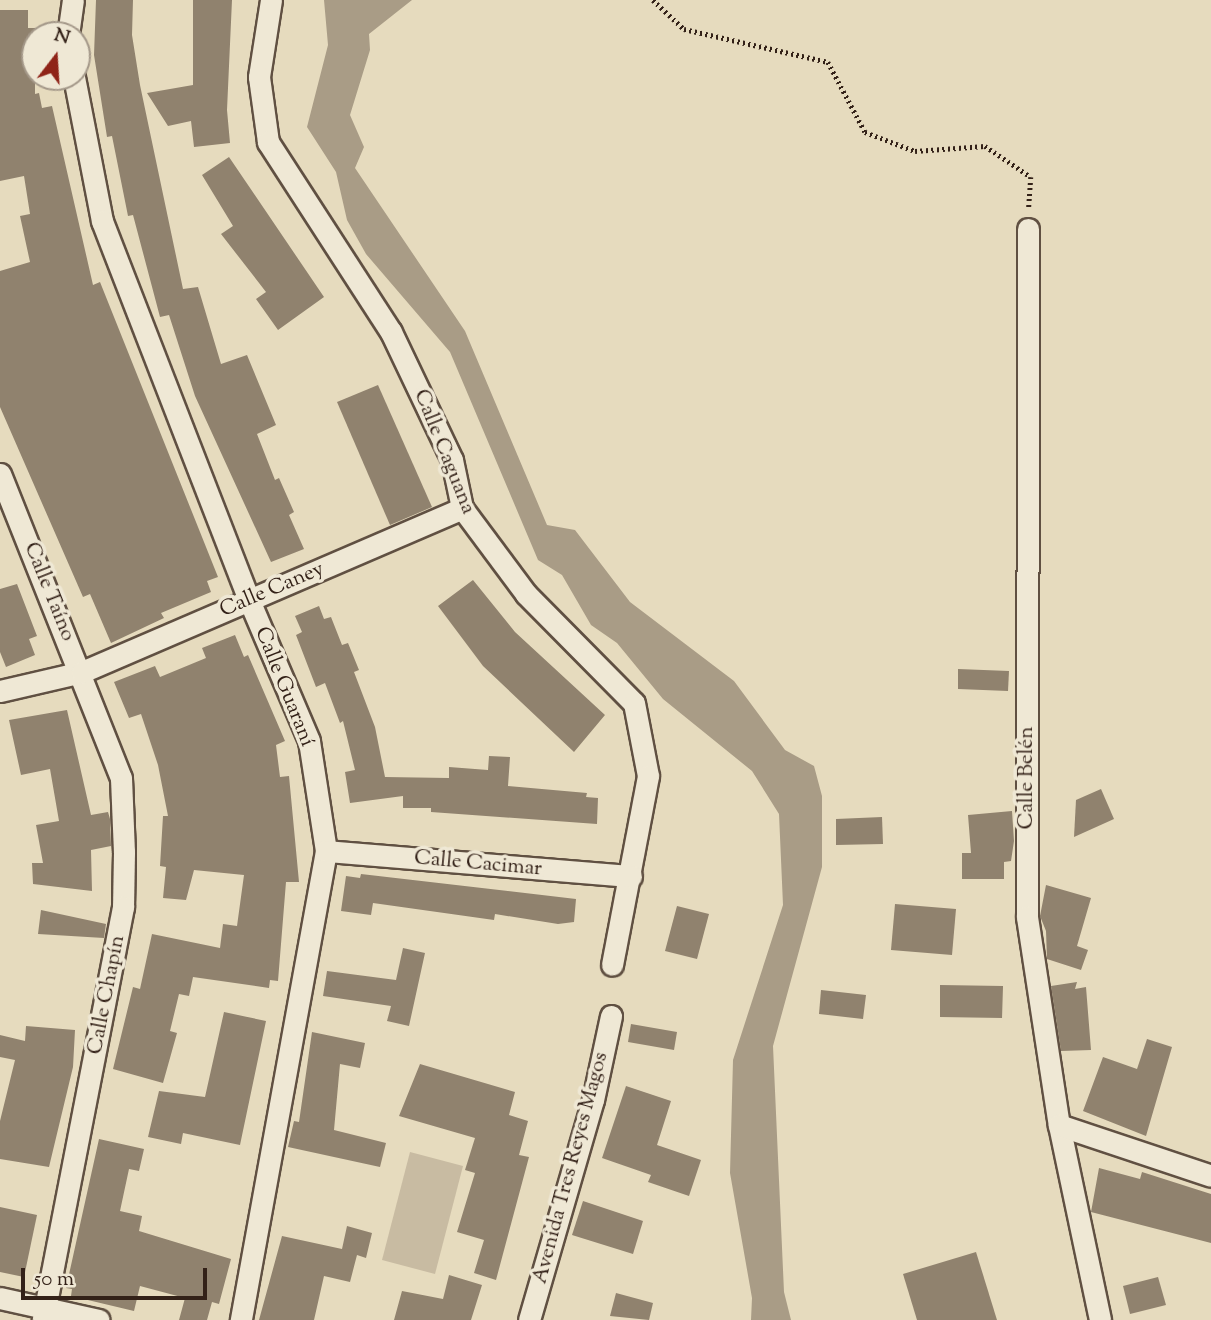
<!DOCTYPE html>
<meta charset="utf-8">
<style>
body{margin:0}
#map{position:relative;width:1211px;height:1320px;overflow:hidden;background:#e6dbbe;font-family:"Sorts Mill Goudy",serif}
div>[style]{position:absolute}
.green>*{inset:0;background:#c8bba2}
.water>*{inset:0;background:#a99c86}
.building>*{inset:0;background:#90826e}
.path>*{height:4.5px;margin-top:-2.25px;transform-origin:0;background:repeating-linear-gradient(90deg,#332118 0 2px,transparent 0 5.5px)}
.roads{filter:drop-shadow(2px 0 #605042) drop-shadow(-2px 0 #605042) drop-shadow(0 2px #605042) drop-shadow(0 -2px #605042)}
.minor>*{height:21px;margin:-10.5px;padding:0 10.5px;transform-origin:10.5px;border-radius:10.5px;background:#efe8d5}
span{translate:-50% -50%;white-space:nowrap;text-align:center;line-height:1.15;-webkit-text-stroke:7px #efe8d5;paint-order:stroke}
.street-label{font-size:21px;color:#332118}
.north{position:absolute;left:21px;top:21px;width:70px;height:70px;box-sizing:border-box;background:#efe8d5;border:2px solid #a49889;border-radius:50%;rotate:17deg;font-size:19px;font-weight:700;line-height:28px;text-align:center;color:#332118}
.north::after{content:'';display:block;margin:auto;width:24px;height:32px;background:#8f2418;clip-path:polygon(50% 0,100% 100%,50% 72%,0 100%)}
.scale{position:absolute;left:21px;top:1268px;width:186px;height:32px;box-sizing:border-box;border:4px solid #332118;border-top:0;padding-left:9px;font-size:21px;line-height:24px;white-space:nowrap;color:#332118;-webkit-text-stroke:5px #efe8d5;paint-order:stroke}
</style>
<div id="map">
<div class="green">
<div style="clip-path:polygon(410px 1152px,463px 1166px,435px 1274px,382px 1260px)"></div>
</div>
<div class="water">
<div style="clip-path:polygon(324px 0,412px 0,369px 34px,370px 50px,350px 115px,364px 147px,355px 168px,465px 331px,547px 525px,575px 530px,630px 602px,734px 681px,785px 750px,814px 766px,822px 796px,822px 867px,773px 1046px,784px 1292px,791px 1320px,751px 1320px,752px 1298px,730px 1173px,733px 1060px,783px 905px,779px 814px,752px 771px,663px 699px,617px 643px,591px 625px,562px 575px,538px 560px,450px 352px,366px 254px,347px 220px,336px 172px,307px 127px,328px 45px)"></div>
</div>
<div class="building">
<div style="clip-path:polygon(96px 0,133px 0,132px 35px,140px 85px,183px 289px,198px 287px,221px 364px,247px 355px,276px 425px,257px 434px,275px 480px,279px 478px,294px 512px,289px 515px,304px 549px,271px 562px,195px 396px,169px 315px,160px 317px,133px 215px,128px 216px,112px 136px,107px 137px,94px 55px)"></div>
<div style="clip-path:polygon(193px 0,232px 0,227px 110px,230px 143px,194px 147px,191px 121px,168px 126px,147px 93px,193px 85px)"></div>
<div style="clip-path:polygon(0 10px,28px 10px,28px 28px,35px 28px,35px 94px,39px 93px,42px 108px,52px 106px,93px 285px,100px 282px,218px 577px,207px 581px,211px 592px,161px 613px,164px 618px,111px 643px,90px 594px,83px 597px,0 407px,0 271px,30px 262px,20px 216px,30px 214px,24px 176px,0 181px)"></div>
<div style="clip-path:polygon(229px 157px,324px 297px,278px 330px,256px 299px,266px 292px,221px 234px,233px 226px,202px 175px)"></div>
<div style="clip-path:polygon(378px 385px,432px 507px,390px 525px,337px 402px)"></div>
<div style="clip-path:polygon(473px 580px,515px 632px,605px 715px,574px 752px,483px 666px,438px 606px)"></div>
<div style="clip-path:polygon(17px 584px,37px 636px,29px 639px,35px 655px,6px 667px,0 652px,0 589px)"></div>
<div style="clip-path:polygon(319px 606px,324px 619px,331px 617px,342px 645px,348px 643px,359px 670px,354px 672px,375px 727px,385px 777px,449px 778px,449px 767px,488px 770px,489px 756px,510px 757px,508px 786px,587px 793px,586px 797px,598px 798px,597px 824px,431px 812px,431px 808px,403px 808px,403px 796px,350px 803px,345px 772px,355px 770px,343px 721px,340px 723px,325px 683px,316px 687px,296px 635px,302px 632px,295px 616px)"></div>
<div style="clip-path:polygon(235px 635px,244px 657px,248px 655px,285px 741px,276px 745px,280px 777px,289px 776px,299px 882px,286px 882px,278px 981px,270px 980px,269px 988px,193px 977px,189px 996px,179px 994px,170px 1031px,177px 1033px,163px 1083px,113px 1069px,133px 987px,140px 989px,152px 934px,220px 948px,223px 924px,237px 926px,244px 875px,194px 870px,186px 900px,163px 898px,166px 867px,160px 866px,163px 816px,168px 816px,158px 765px,141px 714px,129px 718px,114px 682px,155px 666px,160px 677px,206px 658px,202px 648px)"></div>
<div style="clip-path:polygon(958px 669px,1009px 671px,1008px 691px,958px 689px)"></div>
<div style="clip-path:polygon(67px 710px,91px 815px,108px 812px,110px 819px,111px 846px,91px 850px,92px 891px,33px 884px,32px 863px,43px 863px,36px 825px,59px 821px,50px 769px,21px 775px,9px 720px)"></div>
<div style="clip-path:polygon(1101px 789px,1114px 819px,1074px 837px,1076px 800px)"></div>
<div style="clip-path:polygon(1012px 811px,1014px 841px,1011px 861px,1004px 862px,1004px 879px,962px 879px,962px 853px,971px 853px,968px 815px)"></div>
<div style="clip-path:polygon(882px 817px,883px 844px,836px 845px,836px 819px)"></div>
<div style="clip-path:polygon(361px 874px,576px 899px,574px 922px,558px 924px,495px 914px,494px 920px,373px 903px,371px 915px,341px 911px,346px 876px,360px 878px)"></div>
<div style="clip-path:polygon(1046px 885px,1091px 898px,1077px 946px,1088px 950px,1081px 970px,1047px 959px,1046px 931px,1040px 916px)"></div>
<div style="clip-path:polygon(895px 904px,956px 909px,952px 955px,891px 950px)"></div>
<div style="clip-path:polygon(677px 906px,709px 914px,697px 959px,665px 951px)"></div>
<div style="clip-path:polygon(41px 910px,106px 924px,104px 938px,38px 934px)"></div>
<div style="clip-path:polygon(403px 948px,425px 953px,409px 1026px,387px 1021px,391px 1006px,323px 996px,327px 971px,396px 980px)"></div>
<div style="clip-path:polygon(1077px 982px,1075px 989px,1086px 987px,1091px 1050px,1061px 1051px,1051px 986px)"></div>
<div style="clip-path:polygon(940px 985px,1003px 986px,1002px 1018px,940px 1017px)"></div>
<div style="clip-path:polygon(821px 990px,866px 995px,863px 1019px,819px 1014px)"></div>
<div style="clip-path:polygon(224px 1012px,266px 1021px,240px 1145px,183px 1133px,181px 1144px,148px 1137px,159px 1091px,205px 1097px)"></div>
<div style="clip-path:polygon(631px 1024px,677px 1032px,674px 1050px,628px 1042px)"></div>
<div style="clip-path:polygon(26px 1026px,75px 1030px,73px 1067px,49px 1167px,0 1159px,0 1121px,15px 1060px,0 1057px,0 1035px,25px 1041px)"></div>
<div style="clip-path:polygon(312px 1032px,365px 1043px,360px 1068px,340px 1064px,334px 1130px,386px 1143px,380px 1167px,288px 1147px,294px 1121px,299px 1122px)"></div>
<div style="clip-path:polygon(1147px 1039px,1172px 1047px,1146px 1136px,1083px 1111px,1103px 1057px,1137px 1069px)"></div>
<div style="clip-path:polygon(420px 1064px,515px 1092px,509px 1115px,528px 1121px,519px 1155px,529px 1157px,496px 1280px,474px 1273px,484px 1240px,457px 1232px,475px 1173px,465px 1170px,475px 1138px,399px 1116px)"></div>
<div style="clip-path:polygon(626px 1086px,671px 1101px,657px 1145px,701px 1160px,689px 1196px,648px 1182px,651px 1175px,602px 1158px)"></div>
<div style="clip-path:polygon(99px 1139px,144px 1149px,139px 1171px,129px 1169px,120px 1211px,142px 1216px,139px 1231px,231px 1259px,219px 1304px,212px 1302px,207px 1320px,179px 1320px,185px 1298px,140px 1286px,134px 1311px,71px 1296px,72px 1289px,66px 1288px)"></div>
<div style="clip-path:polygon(1099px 1168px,1140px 1179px,1142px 1172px,1211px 1194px,1211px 1243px,1091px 1212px)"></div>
<div style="clip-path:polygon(583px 1201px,643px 1221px,633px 1254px,572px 1235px)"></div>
<div style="clip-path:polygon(0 1207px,37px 1215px,24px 1277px,0 1272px)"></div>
<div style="clip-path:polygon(347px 1226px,372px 1233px,366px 1258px,357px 1255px,350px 1282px,324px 1276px,314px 1320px,259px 1320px,282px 1236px,342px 1249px)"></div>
<div style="clip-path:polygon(976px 1252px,997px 1320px,917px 1320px,903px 1274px)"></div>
<div style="clip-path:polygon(449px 1275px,482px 1285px,471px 1320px,394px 1320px,402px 1291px,443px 1299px)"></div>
<div style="clip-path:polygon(1158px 1277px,1166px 1305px,1130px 1314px,1123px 1286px)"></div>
<div style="clip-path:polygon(616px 1293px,653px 1303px,649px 1320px,610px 1316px)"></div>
</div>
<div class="path">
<div style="left:653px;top:0;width:42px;rotate:43.1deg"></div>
<div style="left:684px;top:29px;width:148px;rotate:12.9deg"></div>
<div style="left:828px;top:62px;width:79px;rotate:62.1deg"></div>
<div style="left:865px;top:132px;width:53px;rotate:20.8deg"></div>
<div style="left:915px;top:151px;width:70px;rotate:-4.1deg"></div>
<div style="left:985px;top:146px;width:55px;rotate:34deg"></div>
<div style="left:1031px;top:177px;width:30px;rotate:94deg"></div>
</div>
<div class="roads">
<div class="minor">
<div style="left:271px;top:0;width:78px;rotate:98.9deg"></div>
<div style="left:259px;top:77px;width:66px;rotate:82.1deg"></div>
<div style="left:268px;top:142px;width:226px;rotate:57.1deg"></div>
<div style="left:391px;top:332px;width:142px;rotate:64.5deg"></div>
<div style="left:452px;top:460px;width:49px;rotate:78.2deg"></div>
<div style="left:462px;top:508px;width:107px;rotate:53.3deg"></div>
<div style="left:526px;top:594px;width:153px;rotate:45.3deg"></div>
<div style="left:634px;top:703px;width:74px;rotate:79.1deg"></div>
<div style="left:648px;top:776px;width:192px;rotate:100.8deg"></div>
<div style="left:68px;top:35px;width:35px;rotate:-82deg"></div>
<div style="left:74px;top:77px;width:147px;rotate:79deg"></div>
<div style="left:102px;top:221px;width:407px;rotate:68.8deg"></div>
<div style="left:249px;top:600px;width:153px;rotate:66.9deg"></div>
<div style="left:309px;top:741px;width:111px;rotate:81.2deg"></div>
<div style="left:326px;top:851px;width:477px;rotate:100.3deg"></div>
<div style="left:1028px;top:229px;width:688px;rotate:90.08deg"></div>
<div style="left:1027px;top:917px;width:210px;rotate:81.3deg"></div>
<div style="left:1059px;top:1125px;width:199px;rotate:78.1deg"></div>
<div style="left:0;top:474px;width:327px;rotate:68.3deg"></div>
<div style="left:121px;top:778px;width:74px;rotate:87.7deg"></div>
<div style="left:124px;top:852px;width:55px;rotate:91deg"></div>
<div style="left:123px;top:907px;width:421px;rotate:101deg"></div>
<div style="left:0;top:691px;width:84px;rotate:-13deg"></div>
<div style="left:82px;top:672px;width:414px;rotate:-23.3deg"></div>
<div style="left:326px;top:851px;width:306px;rotate:4.7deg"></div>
<div style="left:1059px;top:1125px;width:160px;rotate:18.5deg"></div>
<div style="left:0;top:1298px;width:101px;rotate:12.5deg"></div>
<div style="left:529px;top:1320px;width:229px;rotate:-73.8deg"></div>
<div style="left:593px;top:1100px;width:86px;rotate:-77.9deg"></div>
</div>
</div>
<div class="street-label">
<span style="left:444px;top:452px;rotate:68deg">Calle Caguana</span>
<span style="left:272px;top:590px;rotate:-23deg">Calle Caney</span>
<span style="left:49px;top:592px;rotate:68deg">Calle Taíno</span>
<span style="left:284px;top:687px;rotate:68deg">Calle Guaraní</span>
<span style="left:1027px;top:778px;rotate:-90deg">Calle Belén</span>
<span style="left:478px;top:864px;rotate:5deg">Calle Cacimar</span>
<span style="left:107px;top:995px;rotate:-79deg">Calle Chapín</span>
<span style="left:571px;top:1168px;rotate:-75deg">Avenida Tres Reyes Magos</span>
</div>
<div class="north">N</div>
<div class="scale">50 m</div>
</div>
